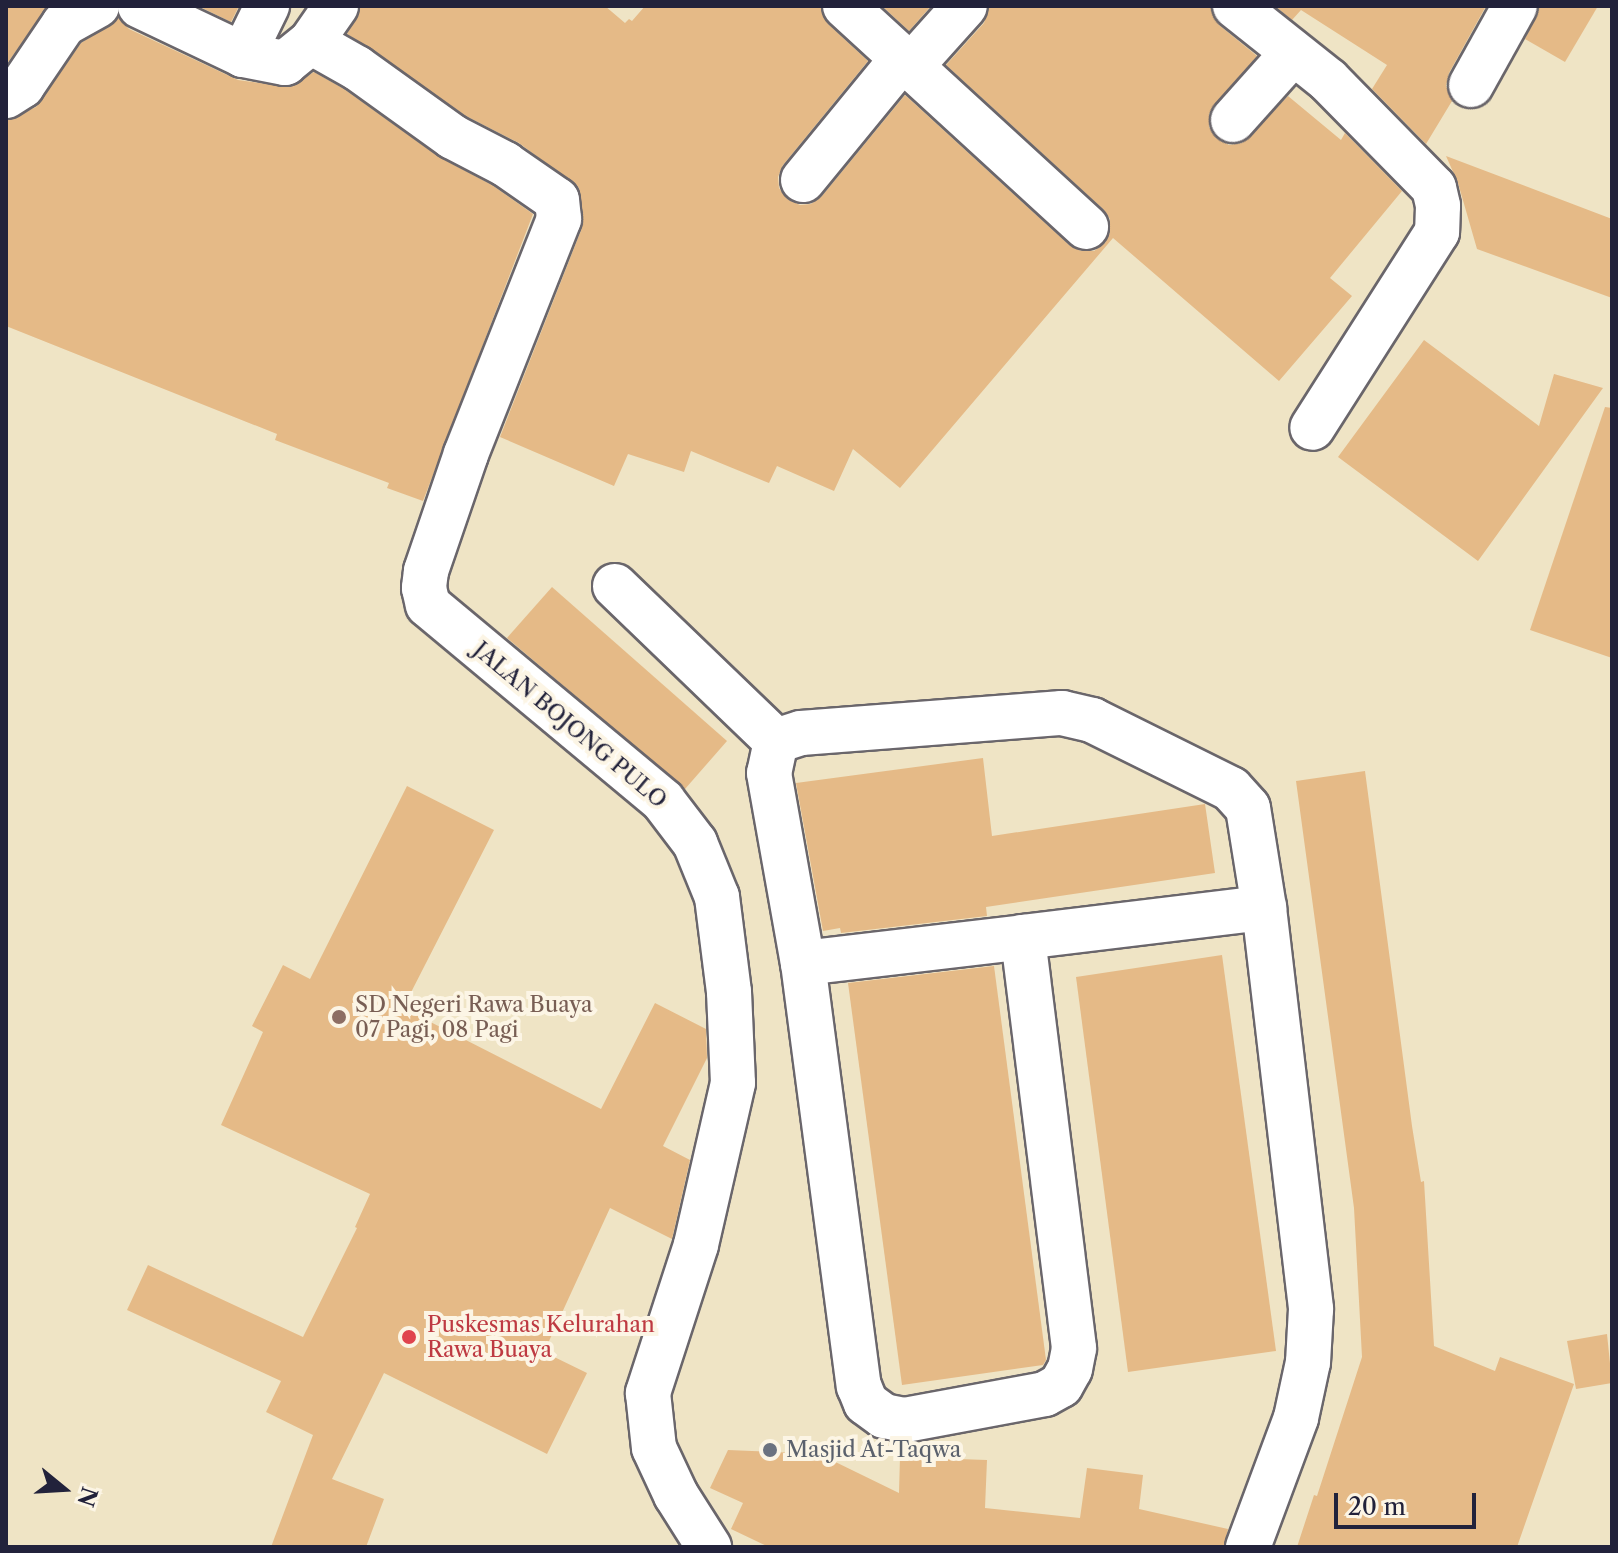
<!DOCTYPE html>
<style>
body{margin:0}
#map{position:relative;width:1618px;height:1553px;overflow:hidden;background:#efe4c5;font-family:"Libre Caslon Text",serif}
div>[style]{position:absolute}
.building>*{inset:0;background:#e5ba87}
.roads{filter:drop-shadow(2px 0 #6a666b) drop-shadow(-2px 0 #6a666b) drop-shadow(0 2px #6a666b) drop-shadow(0 -2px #6a666b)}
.street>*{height:44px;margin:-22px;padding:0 22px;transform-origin:22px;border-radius:22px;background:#fff}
.dots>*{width:22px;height:22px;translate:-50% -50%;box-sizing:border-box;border:4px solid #fcf5e5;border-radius:50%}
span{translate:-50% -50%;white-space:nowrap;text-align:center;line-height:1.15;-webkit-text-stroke:8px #fcf5e5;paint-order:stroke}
.street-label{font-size:22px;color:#22223b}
.education-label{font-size:22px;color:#785e54}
.left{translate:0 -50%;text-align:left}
.health-label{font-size:22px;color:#be3a42}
.worship-label{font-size:22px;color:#5b616d}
.frame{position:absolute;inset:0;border:8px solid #22223b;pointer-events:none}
.north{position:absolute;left:24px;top:1449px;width:80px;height:80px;-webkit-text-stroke:6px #fcf5e5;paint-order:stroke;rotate:108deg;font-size:22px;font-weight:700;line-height:32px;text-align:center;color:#22223b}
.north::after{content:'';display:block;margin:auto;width:28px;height:36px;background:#22223b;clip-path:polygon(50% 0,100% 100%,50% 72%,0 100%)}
.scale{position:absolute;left:1334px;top:1493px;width:142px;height:36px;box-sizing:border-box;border:4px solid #22223b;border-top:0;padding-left:10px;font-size:24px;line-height:28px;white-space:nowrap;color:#22223b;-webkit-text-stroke:6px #fcf5e5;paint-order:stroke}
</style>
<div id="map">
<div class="building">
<div style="clip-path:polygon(6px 6px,48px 6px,6px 65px)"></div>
<div style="clip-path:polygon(198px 6px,239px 6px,231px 22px)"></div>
<div style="clip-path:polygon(361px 6px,605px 6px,625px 23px,629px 19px,632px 21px,645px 6px,821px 6px,828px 24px,868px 61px,783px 165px,778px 177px,779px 188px,787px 199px,800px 205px,811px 204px,822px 196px,905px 95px,1069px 245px,1081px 251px,1094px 251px,1105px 243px,1110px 232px,1110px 219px,1103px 209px,946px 65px,984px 23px,989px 6px,1211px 6px,1219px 25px,1257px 56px,1209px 114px,1209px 127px,1216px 138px,1229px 145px,1242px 143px,1288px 96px,1341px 140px,1345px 133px,1402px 191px,1330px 278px,1352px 296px,1279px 381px,1113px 238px,900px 488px,853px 449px,834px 491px,777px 466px,769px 483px,691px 451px,684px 472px,628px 454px,614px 486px,500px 437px,582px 228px,579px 188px,519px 143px,466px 116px,347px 34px)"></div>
<div style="clip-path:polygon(882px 6px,931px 6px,909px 31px)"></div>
<div style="clip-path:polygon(1275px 6px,1486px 6px,1449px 73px,1446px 86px,1452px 101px,1426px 144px,1372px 89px,1387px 65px,1301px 10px,1292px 20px)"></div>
<div style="clip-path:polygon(1540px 6px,1598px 6px,1565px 62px,1525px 39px)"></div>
<div style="clip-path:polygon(119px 18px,129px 29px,238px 80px,290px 87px,314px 72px,344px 89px,439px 157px,492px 185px,533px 214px,423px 501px,387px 488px,389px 483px,275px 440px,277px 434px,6px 326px,6px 121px,36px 107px,81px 43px)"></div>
<div style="clip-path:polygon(1446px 156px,1612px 219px,1612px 298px,1477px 249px,1458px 183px)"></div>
<div style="clip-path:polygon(1424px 340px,1539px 426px,1554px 374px,1603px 388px,1478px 561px,1338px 457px)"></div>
<div style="clip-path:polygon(1605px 407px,1612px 408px,1612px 658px,1530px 630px)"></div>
<div style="clip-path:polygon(552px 587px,727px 741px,685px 789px,507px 638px)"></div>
<div style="clip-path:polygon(983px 758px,992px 836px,1205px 804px,1215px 873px,986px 907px,987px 916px,841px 933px,840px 928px,823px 931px,796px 783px)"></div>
<div style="clip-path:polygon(1365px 771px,1412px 1126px,1421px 1182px,1424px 1181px,1434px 1346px,1495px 1371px,1500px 1357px,1574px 1384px,1517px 1547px,1297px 1547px,1314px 1495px,1317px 1496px,1362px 1357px,1354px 1208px,1296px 781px)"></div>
<div style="clip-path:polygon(407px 786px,494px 830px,403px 1008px,601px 1109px,655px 1003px,706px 1029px,707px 1058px,663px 1146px,690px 1160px,672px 1239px,610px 1208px,544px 1352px,587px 1373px,547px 1454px,384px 1373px,332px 1479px,384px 1499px,366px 1547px,271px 1547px,313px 1435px,266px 1412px,281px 1381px,127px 1310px,148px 1265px,303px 1337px,357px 1228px,355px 1227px,370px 1194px,221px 1125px,263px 1032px,252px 1026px,283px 965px,310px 979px)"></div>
<div style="clip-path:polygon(1222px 955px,1276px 1351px,1128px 1372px,1076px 977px)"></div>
<div style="clip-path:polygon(994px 966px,1046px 1360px,1043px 1365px,902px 1385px,848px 983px)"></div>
<div style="clip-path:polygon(1607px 1334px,1612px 1383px,1576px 1389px,1567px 1341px)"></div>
<div style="clip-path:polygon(728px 1450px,819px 1454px,899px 1493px,900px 1457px,987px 1460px,985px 1508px,1080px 1518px,1087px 1468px,1143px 1475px,1139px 1509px,1228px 1529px,1224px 1547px,769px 1547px,731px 1529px,743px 1503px,710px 1488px)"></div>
</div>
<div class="roads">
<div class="street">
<div style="left:140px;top:6px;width:114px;rotate:25.4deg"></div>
<div style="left:243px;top:55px;width:43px;rotate:10.8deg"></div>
<div style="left:285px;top:63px;width:33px;rotate:-39deg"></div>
<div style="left:311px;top:42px;width:44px;rotate:-55.2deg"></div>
<div style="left:845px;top:6px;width:327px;rotate:42.5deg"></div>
<div style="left:1235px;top:6px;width:119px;rotate:38.5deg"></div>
<div style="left:1328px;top:80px;width:151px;rotate:45.5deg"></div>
<div style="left:1434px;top:188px;width:18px;rotate:77deg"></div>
<div style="left:1438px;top:206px;width:26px;rotate:92deg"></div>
<div style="left:1437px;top:232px;width:232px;rotate:122.5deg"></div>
<div style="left:311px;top:42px;width:53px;rotate:29.5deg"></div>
<div style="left:357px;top:68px;width:118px;rotate:35.7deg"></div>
<div style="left:453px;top:137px;width:59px;rotate:27.4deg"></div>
<div style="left:505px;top:164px;width:63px;rotate:34.7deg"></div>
<div style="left:557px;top:200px;width:19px;rotate:84deg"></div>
<div style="left:559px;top:219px;width:253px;rotate:111.6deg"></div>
<div style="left:466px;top:454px;width:124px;rotate:108.9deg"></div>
<div style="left:426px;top:571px;width:17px;rotate:97deg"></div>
<div style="left:424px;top:588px;width:17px;rotate:77deg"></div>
<div style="left:428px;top:605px;width:306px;rotate:39.8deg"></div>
<div style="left:663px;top:801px;width:53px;rotate:52.7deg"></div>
<div style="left:695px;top:843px;width:58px;rotate:67.8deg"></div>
<div style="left:717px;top:897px;width:96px;rotate:82.8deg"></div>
<div style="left:729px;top:992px;width:91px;rotate:87.5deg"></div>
<div style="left:733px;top:1083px;width:166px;rotate:102.9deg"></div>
<div style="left:696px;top:1245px;width:156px;rotate:108deg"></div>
<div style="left:648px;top:1393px;width:55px;rotate:83.8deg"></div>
<div style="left:654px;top:1448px;width:52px;rotate:64.9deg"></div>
<div style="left:676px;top:1495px;width:62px;rotate:57.6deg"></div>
<div style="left:243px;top:55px;width:55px;rotate:-63.9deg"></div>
<div style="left:912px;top:65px;width:79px;rotate:-48.1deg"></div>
<div style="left:1471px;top:85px;width:90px;rotate:-60.9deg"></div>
<div style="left:6px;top:96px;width:19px;rotate:-32deg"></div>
<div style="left:22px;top:86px;width:75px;rotate:-55.9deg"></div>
<div style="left:64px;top:24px;width:38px;rotate:-29deg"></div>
<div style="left:1233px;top:120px;width:90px;rotate:-48.2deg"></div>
<div style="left:803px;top:180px;width:158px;rotate:-50.7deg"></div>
<div style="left:615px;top:586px;width:223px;rotate:43.9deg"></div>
<div style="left:776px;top:741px;width:26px;rotate:-18deg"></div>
<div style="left:801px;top:733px;width:262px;rotate:-4.4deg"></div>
<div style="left:1062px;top:713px;width:31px;rotate:13deg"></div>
<div style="left:1092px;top:720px;width:155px;rotate:26.4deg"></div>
<div style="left:1231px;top:789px;width:25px;rotate:48deg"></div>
<div style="left:1248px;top:808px;width:101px;rotate:80.9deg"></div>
<div style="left:1264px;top:908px;width:404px;rotate:83.3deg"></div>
<div style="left:1311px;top:1309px;width:53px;rotate:93.2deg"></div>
<div style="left:1308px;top:1362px;width:57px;rotate:102.1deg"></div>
<div style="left:1296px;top:1418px;width:138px;rotate:110.4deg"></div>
<div style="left:776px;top:741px;width:33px;rotate:102deg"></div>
<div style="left:769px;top:773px;width:193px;rotate:79.9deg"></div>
<div style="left:803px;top:963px;width:427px;rotate:82.5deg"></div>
<div style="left:859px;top:1386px;width:18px;rotate:68deg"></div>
<div style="left:866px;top:1403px;width:22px;rotate:36deg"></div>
<div style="left:884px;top:1416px;width:21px;rotate:11deg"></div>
<div style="left:905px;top:1420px;width:142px;rotate:-10.5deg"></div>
<div style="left:1045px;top:1394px;width:18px;rotate:-29deg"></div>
<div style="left:1061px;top:1385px;width:18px;rotate:-61deg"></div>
<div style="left:1070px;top:1369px;width:21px;rotate:-79deg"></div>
<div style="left:1074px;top:1348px;width:414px;rotate:-97.1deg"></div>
<div style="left:1023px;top:937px;width:243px;rotate:-6.9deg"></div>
<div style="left:803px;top:963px;width:222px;rotate:-6.7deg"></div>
</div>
</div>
<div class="dots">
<div style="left:339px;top:1017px;background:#8d6e63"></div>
<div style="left:409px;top:1337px;background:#e0444e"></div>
<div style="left:770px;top:1450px;background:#6b7280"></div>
</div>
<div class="street-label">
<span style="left:570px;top:725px;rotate:40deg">JALAN BOJONG PULO</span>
</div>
<div class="education-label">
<span class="left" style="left:355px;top:1017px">SD Negeri Rawa Buaya<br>07 Pagi, 08 Pagi</span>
</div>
<div class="health-label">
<span class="left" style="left:427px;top:1337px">Puskesmas Kelurahan<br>Rawa Buaya</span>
</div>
<div class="worship-label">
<span class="left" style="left:786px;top:1450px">Masjid At-Taqwa</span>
</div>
<div class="frame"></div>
<div class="north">N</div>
<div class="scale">20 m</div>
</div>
